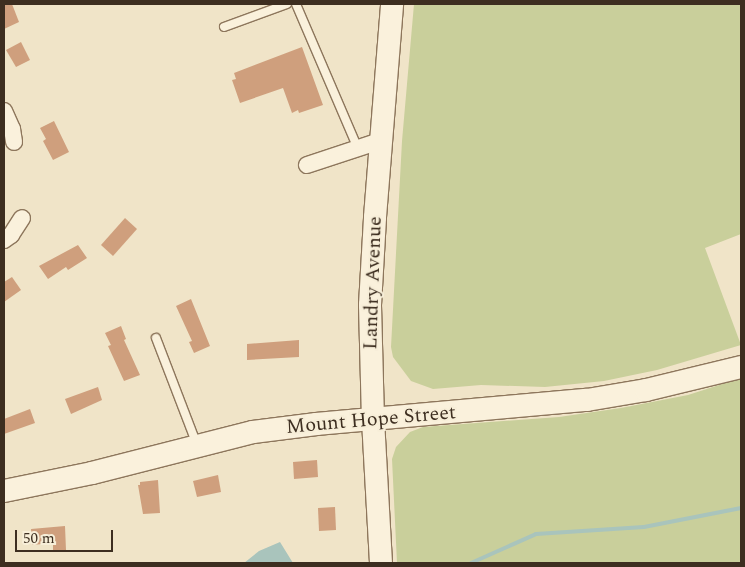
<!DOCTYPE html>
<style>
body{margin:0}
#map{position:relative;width:745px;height:567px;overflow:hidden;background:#f0e4c8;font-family:Spectral,serif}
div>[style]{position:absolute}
.green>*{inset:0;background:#c9cf9b}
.water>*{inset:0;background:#a9c4bc}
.stream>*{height:4px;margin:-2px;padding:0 2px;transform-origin:2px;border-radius:2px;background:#a9c4bc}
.building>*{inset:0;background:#cf9f7d}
.roads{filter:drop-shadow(1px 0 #8d765c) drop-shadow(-1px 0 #8d765c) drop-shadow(0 1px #8d765c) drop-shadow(0 -1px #8d765c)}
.lane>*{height:8px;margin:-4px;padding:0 4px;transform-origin:4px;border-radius:4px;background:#faf1dc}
.street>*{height:16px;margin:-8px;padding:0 8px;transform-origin:8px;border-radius:8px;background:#faf1dc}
.secondary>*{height:22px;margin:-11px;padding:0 11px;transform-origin:11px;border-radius:11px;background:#faf1dc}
span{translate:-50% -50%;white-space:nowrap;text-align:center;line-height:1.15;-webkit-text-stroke:4px #f7eed8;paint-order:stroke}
.street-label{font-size:20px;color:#3d2e20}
.frame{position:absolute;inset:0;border:5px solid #3d2e20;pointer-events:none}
.scale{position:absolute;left:15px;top:530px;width:98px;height:22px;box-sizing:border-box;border:2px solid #3d2e20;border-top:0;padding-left:6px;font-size:15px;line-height:18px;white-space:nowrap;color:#3d2e20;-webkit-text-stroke:4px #f7eed8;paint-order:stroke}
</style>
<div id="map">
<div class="green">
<div style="clip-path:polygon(414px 4px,741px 4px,741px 234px,705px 248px,741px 345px,657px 370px,604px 381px,545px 387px,481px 385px,433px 389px,411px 381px,393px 357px,391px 347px,402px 141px)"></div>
<div style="clip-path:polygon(741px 378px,741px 563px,397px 563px,392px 459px,396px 447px,410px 432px,423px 427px,559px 417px,621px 408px,688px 395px)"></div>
</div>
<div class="water">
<div style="clip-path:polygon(280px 542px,293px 563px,222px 563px,244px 563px,259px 551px)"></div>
</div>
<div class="stream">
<div style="left:471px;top:563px;width:71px;rotate:-24deg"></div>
<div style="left:536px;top:534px;width:108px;rotate:-3.7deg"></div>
<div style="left:644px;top:527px;width:99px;rotate:-11.1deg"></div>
</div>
<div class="building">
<div style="clip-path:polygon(4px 4px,12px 4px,19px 22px,4px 29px)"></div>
<div style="clip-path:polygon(21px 42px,30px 60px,16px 67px,6px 50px)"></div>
<div style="clip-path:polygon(302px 47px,323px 105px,299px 113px,298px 110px,292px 113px,283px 88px,240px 103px,232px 80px,236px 79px,234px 73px)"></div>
<div style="clip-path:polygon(54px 121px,69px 152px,53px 160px,43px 141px,46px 139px,40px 128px)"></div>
<div style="clip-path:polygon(125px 218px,137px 229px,113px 256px,101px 245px)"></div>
<div style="clip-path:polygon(78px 245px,87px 258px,68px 270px,66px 267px,48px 279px,39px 266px)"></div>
<div style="clip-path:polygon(12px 277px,21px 290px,4px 302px,4px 282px)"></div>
<div style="clip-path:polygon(191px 299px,210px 346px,194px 353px,189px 342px,192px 341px,176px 306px)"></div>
<div style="clip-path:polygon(121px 326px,126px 339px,124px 340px,140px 375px,124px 381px,108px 346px,111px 345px,105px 333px)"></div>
<div style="clip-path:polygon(299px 340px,299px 357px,247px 360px,247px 344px)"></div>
<div style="clip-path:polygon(98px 387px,102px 400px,71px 414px,65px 399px)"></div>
<div style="clip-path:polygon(30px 409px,35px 423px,4px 434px,4px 419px)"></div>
<div style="clip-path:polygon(317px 460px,318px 477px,294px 479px,293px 462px)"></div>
<div style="clip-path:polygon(218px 475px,221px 492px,197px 497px,193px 481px)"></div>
<div style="clip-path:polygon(158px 480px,160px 513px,143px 514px,138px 485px,140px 485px,140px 482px)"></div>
<div style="clip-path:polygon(335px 507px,336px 530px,319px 531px,318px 508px)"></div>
<div style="clip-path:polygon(65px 526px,66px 550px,53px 551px,53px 543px,32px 545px,31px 529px)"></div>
</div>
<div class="roads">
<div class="lane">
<div style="left:296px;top:4px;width:158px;rotate:66.8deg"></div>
<div style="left:224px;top:27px;width:67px;rotate:-20.1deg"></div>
<div style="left:156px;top:338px;width:115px;rotate:69deg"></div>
</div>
<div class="street">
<div style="left:4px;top:111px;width:20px;rotate:66deg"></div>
<div style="left:12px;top:129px;width:13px;rotate:81deg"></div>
<div style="left:307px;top:165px;width:77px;rotate:-18.2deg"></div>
<div style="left:4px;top:240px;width:9px;rotate:-36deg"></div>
<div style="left:11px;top:235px;width:20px;rotate:-57deg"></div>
</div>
<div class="secondary">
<div style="left:4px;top:491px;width:90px;rotate:-11.6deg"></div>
<div style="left:92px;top:473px;width:166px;rotate:-14.3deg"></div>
<div style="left:253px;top:432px;width:64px;rotate:-7.2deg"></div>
<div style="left:316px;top:424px;width:272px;rotate:-5.1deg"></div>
<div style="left:587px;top:400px;width:60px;rotate:-9.6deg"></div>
<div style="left:646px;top:390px;width:98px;rotate:-13.6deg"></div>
<div style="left:381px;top:563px;width:143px;rotate:-93.2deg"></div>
<div style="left:373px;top:420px;width:115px;rotate:-91.5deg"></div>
<div style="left:370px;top:305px;width:88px;rotate:-86.7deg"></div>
<div style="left:375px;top:217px;width:214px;rotate:-85.4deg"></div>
</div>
</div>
<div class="street-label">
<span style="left:373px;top:283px;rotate:-88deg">Landry Avenue</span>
<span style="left:371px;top:420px;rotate:-5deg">Mount Hope Street</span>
</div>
<div class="frame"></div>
<div class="scale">50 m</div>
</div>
